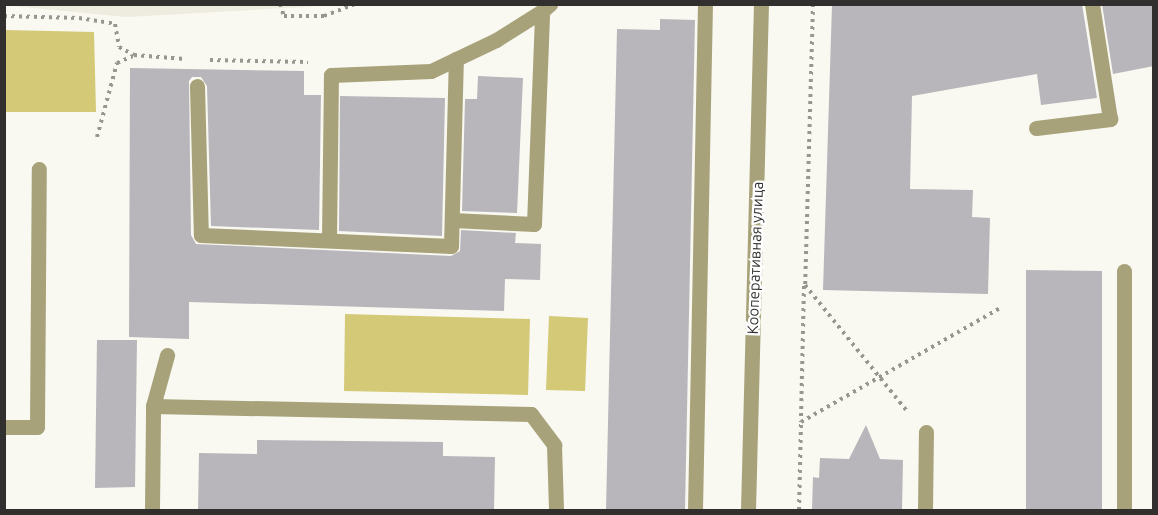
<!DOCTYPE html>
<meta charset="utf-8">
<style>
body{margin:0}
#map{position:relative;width:1158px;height:515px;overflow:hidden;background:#f9f8f1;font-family:Ubuntu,sans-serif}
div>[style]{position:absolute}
.built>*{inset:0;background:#eeecde}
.green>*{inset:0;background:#d3c976}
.building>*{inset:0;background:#b9b6bb}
.path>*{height:4px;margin-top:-2px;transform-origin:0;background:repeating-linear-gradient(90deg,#979691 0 3px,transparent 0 7.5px)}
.lane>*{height:15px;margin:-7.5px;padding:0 7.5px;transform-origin:7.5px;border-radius:7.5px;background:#a7a27a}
.street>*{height:15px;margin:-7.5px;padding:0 7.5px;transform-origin:7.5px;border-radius:7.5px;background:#a7a27a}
span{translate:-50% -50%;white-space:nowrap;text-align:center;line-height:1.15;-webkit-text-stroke:4.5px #fff;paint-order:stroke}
.street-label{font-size:15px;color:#31302e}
.frame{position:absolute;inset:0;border:6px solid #31302e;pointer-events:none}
</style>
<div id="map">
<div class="built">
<div style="clip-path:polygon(4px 5px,5px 4px,338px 5px,126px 17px)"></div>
</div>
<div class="green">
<div style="clip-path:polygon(5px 30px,94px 32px,96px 112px,5px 112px)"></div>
<div style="clip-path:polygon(345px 314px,530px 319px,528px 395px,344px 391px)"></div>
<div style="clip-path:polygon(549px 316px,588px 318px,585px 391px,546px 390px)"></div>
</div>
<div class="building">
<div style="clip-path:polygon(1082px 4px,1097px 98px,1041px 105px,1037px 74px,912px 96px,910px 189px,973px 190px,972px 217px,990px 218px,988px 294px,823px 290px,832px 5px)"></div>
<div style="clip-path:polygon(1102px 4px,1154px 4px,1154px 66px,1113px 74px)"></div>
<div style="clip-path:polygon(660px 19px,695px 20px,685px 510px,606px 510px,617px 29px,660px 30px)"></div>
<div style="clip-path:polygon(130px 68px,304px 71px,304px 95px,321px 95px,319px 230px,211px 226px,207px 86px,201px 77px,192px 77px,189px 81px,191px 235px,196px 244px,451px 256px,460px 251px,461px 230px,516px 233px,515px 243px,541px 244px,540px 280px,505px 279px,504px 311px,189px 302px,189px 339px,129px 337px)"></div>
<div style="clip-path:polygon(478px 76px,523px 78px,517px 213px,462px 211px,465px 99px,477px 99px)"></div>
<div style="clip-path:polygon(340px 96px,445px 98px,442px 236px,339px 231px)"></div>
<div style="clip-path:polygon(1026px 270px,1102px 271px,1102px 510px,1026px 510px)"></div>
<div style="clip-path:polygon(97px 340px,137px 340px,135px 487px,95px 488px)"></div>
<div style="clip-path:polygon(866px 425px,880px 459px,903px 460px,902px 510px,812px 510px,813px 477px,819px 478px,820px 458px,849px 459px)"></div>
<div style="clip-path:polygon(257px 440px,443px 442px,443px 456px,495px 457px,494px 510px,198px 510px,199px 453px,257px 454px)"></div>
</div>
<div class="path">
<div style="left:280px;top:4px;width:13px;rotate:72deg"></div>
<div style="left:284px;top:16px;width:40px"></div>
<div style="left:324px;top:16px;width:33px;rotate:-21deg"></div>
<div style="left:813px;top:4px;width:281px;rotate:91.6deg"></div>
<div style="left:805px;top:285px;width:162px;rotate:51deg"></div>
<div style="left:4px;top:16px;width:75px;rotate:1.5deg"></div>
<div style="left:79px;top:18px;width:36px;rotate:9deg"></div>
<div style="left:115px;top:24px;width:23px;rotate:80deg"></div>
<div style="left:119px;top:47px;width:17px;rotate:28deg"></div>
<div style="left:134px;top:55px;width:51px;rotate:4.5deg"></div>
<div style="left:210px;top:60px;width:98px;rotate:1.2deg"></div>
<div style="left:97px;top:137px;width:77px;rotate:-74.9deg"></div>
<div style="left:117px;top:63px;width:17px;rotate:-24deg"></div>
<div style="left:804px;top:286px;width:136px;rotate:91.3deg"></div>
<div style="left:801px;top:422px;width:229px;rotate:-29.8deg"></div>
<div style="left:799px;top:510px;width:88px;rotate:-88.7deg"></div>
</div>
<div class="lane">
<div style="left:197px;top:86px;width:149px;rotate:88.5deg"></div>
<div style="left:201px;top:235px;width:250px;rotate:2.5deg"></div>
<div style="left:451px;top:246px;width:187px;rotate:-88.5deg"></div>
<div style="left:1036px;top:128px;width:75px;rotate:-6.9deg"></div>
<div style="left:1110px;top:119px;width:116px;rotate:-98.9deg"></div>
<div style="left:452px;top:220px;width:82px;rotate:2.8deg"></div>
<div style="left:534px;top:224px;width:213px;rotate:-87.8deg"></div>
<div style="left:542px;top:11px;width:11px;rotate:-41deg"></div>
<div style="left:329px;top:239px;width:164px;rotate:-89.3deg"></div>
<div style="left:331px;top:75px;width:100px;rotate:-2.3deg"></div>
<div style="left:431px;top:71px;width:72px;rotate:-25.5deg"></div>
<div style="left:496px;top:40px;width:54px;rotate:-32.2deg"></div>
<div style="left:1124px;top:271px;width:239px;rotate:90deg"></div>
<div style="left:153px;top:406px;width:53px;rotate:-74.6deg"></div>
<div style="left:4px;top:427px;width:33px"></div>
<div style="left:37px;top:427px;width:258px;rotate:-89.6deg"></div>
<div style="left:152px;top:510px;width:104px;rotate:-89.4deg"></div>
<div style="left:153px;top:406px;width:378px;rotate:1.2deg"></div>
<div style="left:531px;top:414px;width:39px;rotate:53deg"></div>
<div style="left:554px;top:445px;width:65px;rotate:88.2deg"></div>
<div style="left:695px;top:510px;width:506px;rotate:-88.87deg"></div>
<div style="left:925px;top:510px;width:78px;rotate:-89.3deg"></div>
</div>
<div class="street">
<div style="left:748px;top:510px;width:506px;rotate:-88.53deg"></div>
</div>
<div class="street-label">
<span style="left:755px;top:258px;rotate:-88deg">Кооперативная улица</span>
</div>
<div class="frame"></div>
</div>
